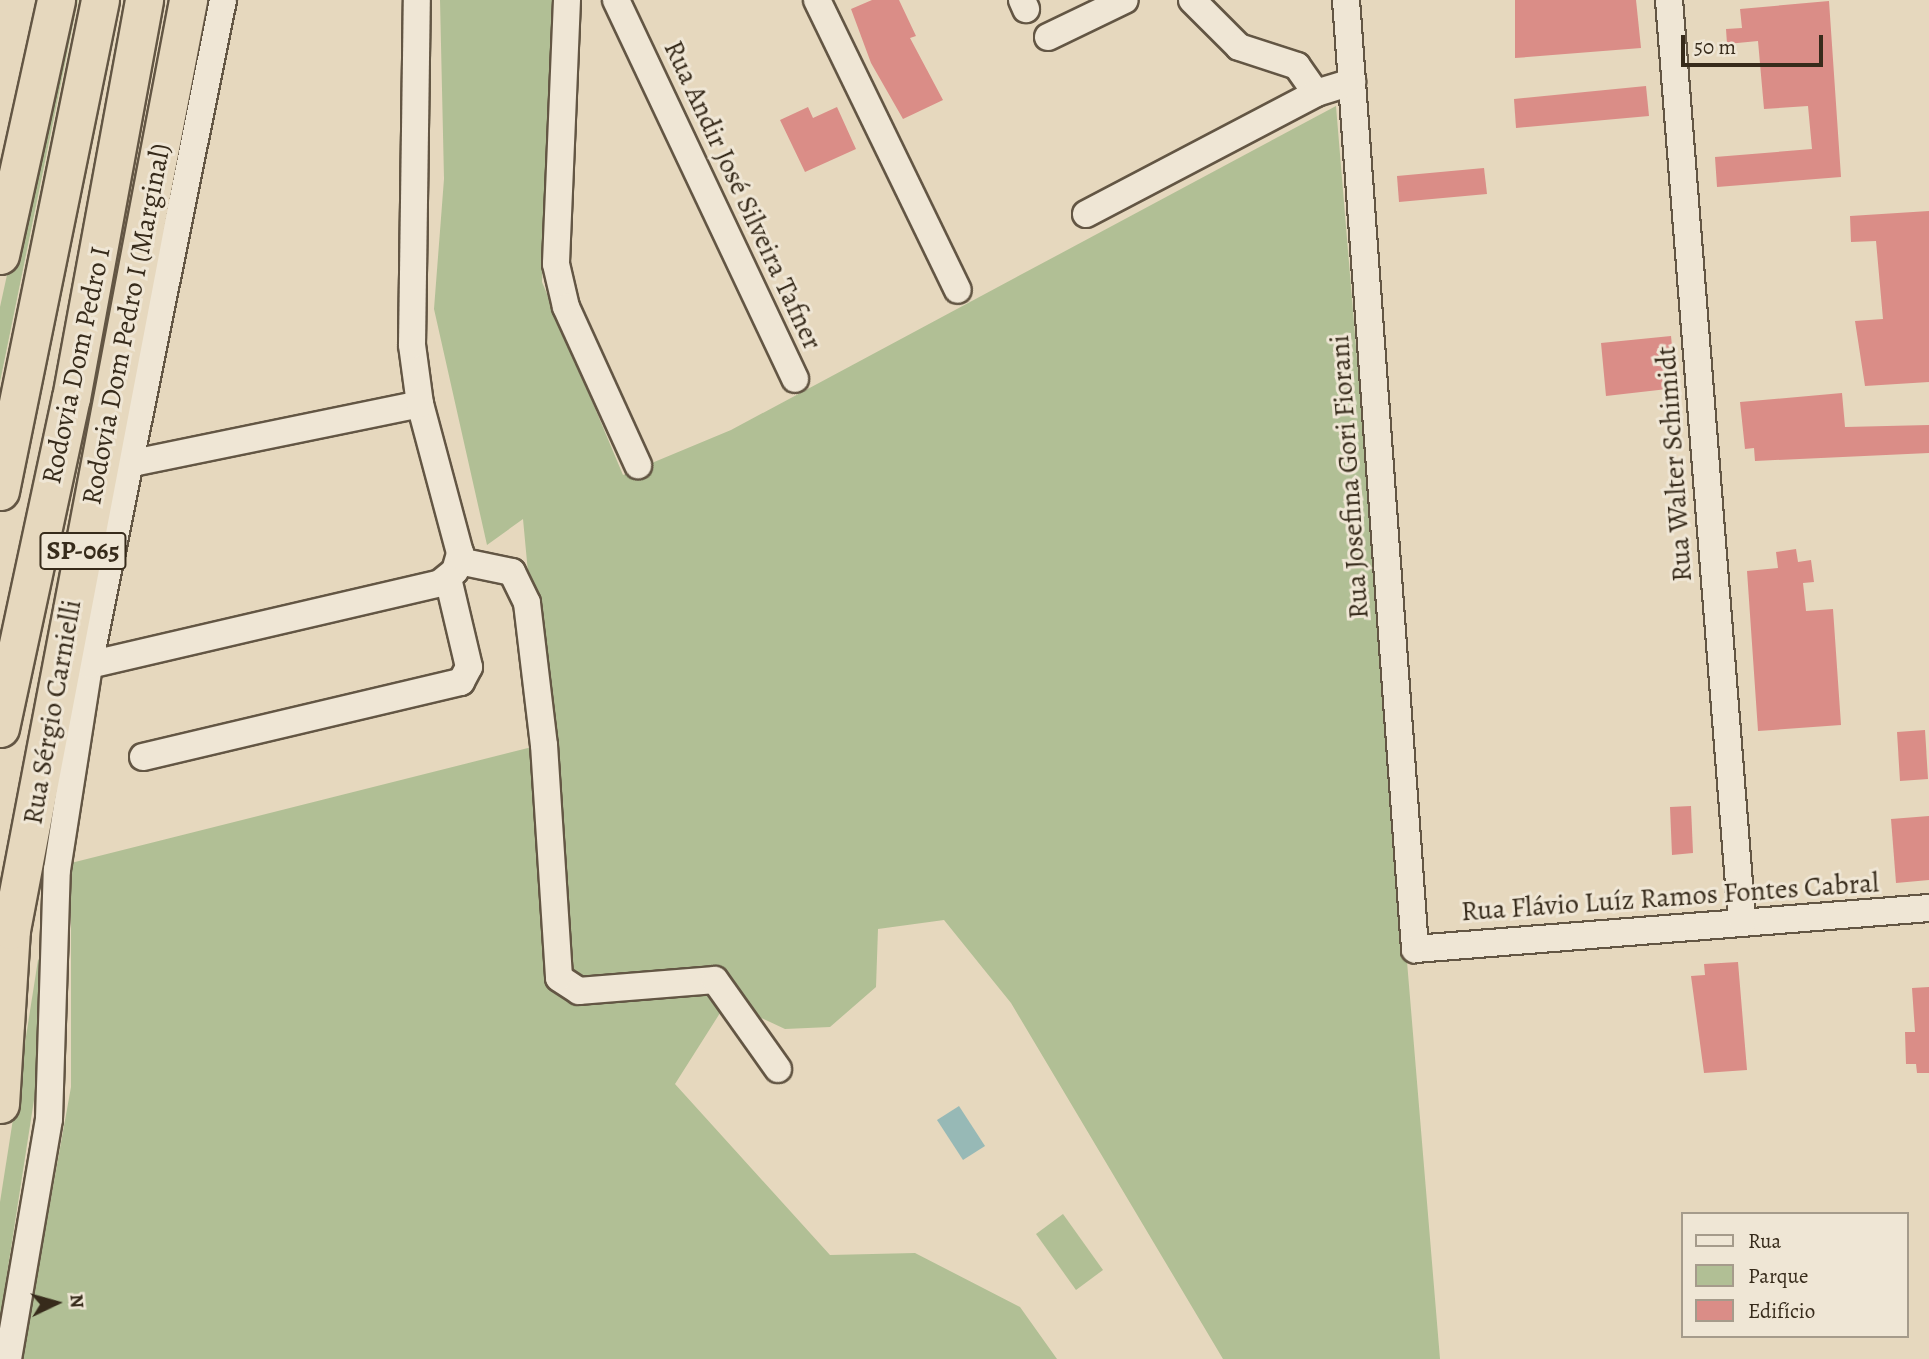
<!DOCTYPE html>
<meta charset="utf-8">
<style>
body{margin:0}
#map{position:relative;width:1929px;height:1359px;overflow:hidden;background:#e6d8be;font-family:Alegreya,serif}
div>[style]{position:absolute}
.green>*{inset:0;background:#b1bf95}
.water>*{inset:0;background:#97b9b6}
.building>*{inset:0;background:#da8d87}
.roads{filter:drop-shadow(2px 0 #635644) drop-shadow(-2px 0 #635644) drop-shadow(0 2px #635644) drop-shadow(0 -2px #635644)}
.minor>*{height:26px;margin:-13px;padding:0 13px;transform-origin:13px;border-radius:13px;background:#efe6d5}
.highway>*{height:37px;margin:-18.5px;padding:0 18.5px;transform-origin:18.5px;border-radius:18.5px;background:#e6d8be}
span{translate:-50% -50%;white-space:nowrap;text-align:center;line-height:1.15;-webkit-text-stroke:6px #efe6d5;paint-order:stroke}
.shield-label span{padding:2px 5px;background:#efe6d5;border:2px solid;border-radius:5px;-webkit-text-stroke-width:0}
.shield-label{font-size:26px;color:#372b1b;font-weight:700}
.street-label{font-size:28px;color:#372b1b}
.legend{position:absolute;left:1681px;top:1212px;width:228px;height:126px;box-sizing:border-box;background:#efe6d5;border:2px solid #a59b8b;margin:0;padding:9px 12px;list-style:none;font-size:21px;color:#372b1b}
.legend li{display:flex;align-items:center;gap:14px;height:35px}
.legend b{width:35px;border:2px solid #a59b8b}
.north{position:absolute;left:21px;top:1268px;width:70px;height:70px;-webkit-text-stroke:5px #efe6d5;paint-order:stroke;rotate:85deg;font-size:19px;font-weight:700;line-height:28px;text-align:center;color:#372b1b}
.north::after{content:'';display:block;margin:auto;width:24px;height:32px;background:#372b1b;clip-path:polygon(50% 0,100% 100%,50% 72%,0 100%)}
.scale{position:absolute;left:1681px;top:35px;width:142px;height:32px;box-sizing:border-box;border:4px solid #372b1b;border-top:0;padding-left:9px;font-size:21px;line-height:24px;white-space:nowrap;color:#372b1b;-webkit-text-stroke:5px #efe6d5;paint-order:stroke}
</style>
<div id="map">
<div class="green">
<div style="clip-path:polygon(67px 0,78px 0,0 382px,0 307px)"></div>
<div style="clip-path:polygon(440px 0,556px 0,542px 282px,623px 475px,731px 430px,1336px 106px,1440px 1359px,1223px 1359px,1011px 1003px,944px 920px,878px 929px,876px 987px,830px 1027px,785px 1029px,727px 1002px,675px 1084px,830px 1255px,915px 1253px,1020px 1307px,1057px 1359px,22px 1359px,71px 1087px,71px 863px,544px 744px,523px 519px,487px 545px,434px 309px,444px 179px)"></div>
<div style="clip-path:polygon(46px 952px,36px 1087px,0 1319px,0 1202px,38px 960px)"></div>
<div style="clip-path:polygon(1063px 1214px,1103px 1270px,1076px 1290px,1036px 1234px)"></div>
</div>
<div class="water">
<div style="clip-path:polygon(959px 1106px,985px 1146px,963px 1160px,937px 1120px)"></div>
</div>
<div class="building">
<div style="clip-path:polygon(872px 0,899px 0,916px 36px,910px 38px,943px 100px,903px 119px,871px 63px,851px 9px)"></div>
<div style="clip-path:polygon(1515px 0,1636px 0,1641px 48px,1515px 58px)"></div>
<div style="clip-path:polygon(1829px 1px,1841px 177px,1717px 187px,1715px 157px,1812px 149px,1808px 106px,1764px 109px,1758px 41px,1727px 44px,1726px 29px,1742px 28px,1740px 9px)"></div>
<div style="clip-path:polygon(1646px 86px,1649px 116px,1516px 128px,1514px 99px)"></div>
<div style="clip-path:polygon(808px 107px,813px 118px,837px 107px,856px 149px,805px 172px,780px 120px)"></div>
<div style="clip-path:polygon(1484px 168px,1487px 194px,1399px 202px,1397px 176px)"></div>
<div style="clip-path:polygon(1929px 211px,1929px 382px,1865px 386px,1855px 321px,1883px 319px,1876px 241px,1851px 242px,1850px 216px)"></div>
<div style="clip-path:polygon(1671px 336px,1676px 388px,1606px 396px,1601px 343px)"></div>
<div style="clip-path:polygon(1842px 393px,1845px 427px,1929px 425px,1929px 453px,1755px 461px,1754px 448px,1745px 449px,1740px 402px)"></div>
<div style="clip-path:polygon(1796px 549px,1798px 562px,1811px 560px,1814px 582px,1803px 583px,1806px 611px,1833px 609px,1841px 725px,1758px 731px,1747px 571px,1778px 568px,1776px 552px)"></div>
<div style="clip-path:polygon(1925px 730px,1928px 779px,1900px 781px,1897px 732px)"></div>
<div style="clip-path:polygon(1691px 806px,1693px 853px,1672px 855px,1670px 807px)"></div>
<div style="clip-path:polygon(1929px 816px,1929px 880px,1896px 883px,1891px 819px)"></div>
<div style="clip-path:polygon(1738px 962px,1747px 1070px,1704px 1073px,1691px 976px,1705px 975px,1704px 964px)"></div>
<div style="clip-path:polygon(1929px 987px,1929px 1073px,1917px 1073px,1916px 1064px,1906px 1064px,1905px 1032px,1915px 1032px,1912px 988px)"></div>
</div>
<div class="roads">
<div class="minor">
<div style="left:567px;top:0;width:264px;rotate:92.4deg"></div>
<div style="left:556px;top:264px;width:44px;rotate:76.9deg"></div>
<div style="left:566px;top:307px;width:174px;rotate:65.5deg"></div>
<div style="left:616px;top:0;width:419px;rotate:64.7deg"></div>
<div style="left:817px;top:0;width:322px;rotate:64.1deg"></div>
<div style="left:1022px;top:0;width:10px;rotate:66deg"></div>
<div style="left:1192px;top:0;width:66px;rotate:45deg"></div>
<div style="left:1239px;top:47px;width:61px;rotate:18.1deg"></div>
<div style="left:1297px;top:66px;width:33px;rotate:55deg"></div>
<div style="left:1346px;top:0;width:952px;rotate:85.84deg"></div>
<div style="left:1415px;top:949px;width:516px;rotate:-4.56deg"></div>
<div style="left:1669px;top:0;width:925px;rotate:85.47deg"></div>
<div style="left:1048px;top:37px;width:85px;rotate:-25.7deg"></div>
<div style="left:1086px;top:214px;width:260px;rotate:-27.7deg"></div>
<div style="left:1316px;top:93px;width:38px;rotate:-17deg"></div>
<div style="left:133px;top:463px;width:293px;rotate:-11.6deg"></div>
<div style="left:459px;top:561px;width:54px;rotate:11.7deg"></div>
<div style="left:512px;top:572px;width:34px;rotate:64deg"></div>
<div style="left:527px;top:603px;width:143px;rotate:83.2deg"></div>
<div style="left:544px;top:745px;width:233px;rotate:86.3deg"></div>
<div style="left:559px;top:978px;width:24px;rotate:33deg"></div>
<div style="left:579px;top:991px;width:136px;rotate:-4.6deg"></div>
<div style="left:715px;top:980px;width:109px;rotate:54.7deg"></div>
<div style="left:89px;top:665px;width:360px;rotate:-13.1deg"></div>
<div style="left:440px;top:583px;width:19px;rotate:-39deg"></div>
<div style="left:455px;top:571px;width:19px;rotate:-74deg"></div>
<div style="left:460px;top:553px;width:154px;rotate:-105deg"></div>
<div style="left:420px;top:404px;width:60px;rotate:-97.7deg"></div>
<div style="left:412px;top:345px;width:345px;rotate:-89.2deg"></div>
<div style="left:143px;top:757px;width:327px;rotate:-13.3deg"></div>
<div style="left:461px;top:682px;width:17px;rotate:-62deg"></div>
<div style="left:469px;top:667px;width:91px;rotate:-103.3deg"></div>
<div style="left:8px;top:1359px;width:243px;rotate:-80.3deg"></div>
<div style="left:49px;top:1119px;width:249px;rotate:-88.2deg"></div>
<div style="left:57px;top:870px;width:207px;rotate:-81.1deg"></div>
<div style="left:89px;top:665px;width:678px;rotate:-78.61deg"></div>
</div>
<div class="highway">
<div style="left:0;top:255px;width:261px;rotate:-77.6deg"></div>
<div style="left:0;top:491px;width:501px;rotate:-78.49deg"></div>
<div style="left:0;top:728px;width:338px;rotate:-77.9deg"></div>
<div style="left:71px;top:398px;width:405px;rotate:-79.6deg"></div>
<div style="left:0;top:1104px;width:174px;rotate:-86.4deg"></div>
<div style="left:11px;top:930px;width:947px;rotate:-79.22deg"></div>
</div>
</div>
<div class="shield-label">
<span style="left:83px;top:551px">SP-065</span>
</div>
<div class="street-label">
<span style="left:743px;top:195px;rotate:65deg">Rua Andir José Silveira Tafner</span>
<span style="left:126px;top:324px;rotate:-79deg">Rodovia Dom Pedro I (Marginal)</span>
<span style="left:76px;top:365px;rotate:-78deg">Rodovia Dom Pedro I</span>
<span style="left:1674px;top:464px;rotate:-94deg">Rua Walter Schimidt</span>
<span style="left:1349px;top:477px;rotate:-94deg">Rua Josefina Gori Fiorani</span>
<span style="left:52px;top:712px;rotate:-80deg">Rua Sérgio Carnielli</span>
<span style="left:1670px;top:897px;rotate:-4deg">Rua Flávio Luíz Ramos Fontes Cabral</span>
</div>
<ul class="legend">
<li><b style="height:9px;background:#efe6d5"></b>Rua</li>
<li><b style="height:19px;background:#b1bf95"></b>Parque</li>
<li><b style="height:19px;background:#da8d87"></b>Edifício</li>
</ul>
<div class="north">N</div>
<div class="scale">50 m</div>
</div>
